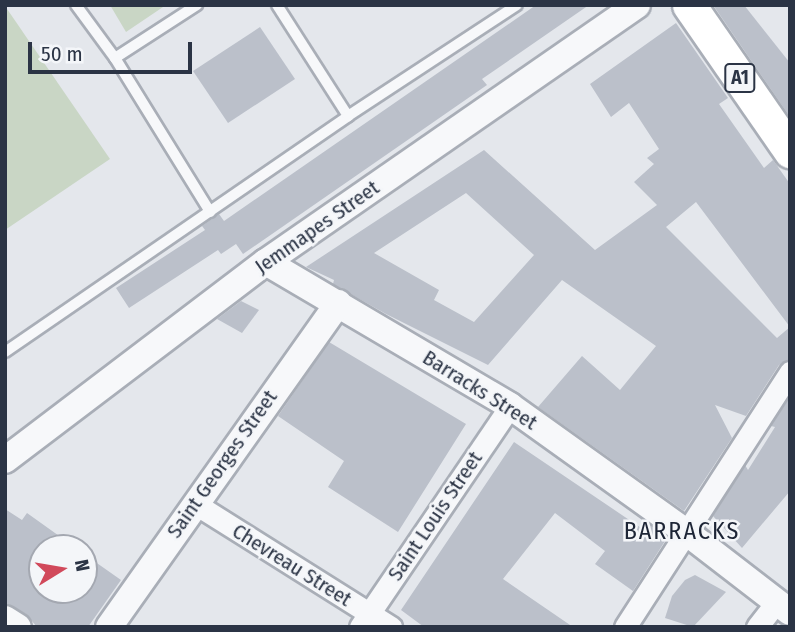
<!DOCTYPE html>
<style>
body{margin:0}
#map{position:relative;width:795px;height:632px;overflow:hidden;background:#e4e7ec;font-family:"Fira Sans Condensed",sans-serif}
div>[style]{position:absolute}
.green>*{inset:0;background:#c9d6c5}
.building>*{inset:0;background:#bbc0ca}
.roads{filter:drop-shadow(2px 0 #a9aeb7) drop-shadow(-2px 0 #a9aeb7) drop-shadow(0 2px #a9aeb7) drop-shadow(0 -2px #a9aeb7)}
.service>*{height:10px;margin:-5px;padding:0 5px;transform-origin:5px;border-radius:5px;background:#f7f8fa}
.minor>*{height:21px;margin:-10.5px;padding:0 10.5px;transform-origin:10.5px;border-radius:10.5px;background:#f7f8fa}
.tertiary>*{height:26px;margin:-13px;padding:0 13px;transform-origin:13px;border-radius:13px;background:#f7f8fa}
.primary>*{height:33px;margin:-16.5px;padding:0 16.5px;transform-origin:16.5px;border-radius:16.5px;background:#fff}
span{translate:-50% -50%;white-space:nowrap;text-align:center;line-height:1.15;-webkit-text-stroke:5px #f4f6f9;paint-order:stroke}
.shield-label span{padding:2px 5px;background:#f4f6f9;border:2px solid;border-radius:5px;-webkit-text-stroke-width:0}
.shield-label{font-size:19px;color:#2b3445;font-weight:700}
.street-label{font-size:21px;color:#2b3445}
.quarter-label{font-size:24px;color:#1d2536;letter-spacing:2px}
.frame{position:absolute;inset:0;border:7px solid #2b3445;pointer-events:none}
.north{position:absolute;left:28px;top:534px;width:70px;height:70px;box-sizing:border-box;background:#f4f6f9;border:2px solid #a4a8b1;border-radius:50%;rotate:79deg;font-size:19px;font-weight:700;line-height:28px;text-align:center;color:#2b3445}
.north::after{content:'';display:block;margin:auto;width:24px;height:32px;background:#d1495b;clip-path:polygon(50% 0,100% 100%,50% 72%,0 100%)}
.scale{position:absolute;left:28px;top:42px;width:164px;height:32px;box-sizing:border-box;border:4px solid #2b3445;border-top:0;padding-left:9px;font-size:21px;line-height:24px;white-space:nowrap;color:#2b3445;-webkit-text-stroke:5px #f4f6f9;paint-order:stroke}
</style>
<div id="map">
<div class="green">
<div style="clip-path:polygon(110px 5px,166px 5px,126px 32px)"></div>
<div style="clip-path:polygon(5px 6px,110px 159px,5px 230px)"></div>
</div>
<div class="building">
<div style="clip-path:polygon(536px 5px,589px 5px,482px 79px,487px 85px,243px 254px,236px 244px,221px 254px,218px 250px,129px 308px,116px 288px,205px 230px,202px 226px,219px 214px,224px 221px)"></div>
<div style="clip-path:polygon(713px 5px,744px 5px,790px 63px,790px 117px)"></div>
<div style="clip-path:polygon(evenodd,676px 23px,728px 98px,719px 104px,764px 168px,773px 160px,790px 184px,790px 359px,779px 365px,746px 416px,715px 405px,732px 438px,684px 511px,538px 407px,582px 356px,620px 390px,656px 346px,562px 280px,488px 365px,386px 314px,333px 284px,334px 280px,306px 267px,484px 150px,595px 250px,657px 205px,634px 182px,654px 164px,647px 158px,659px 149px,629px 103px,611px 117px,590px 84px,676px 23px,466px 193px,534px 255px,474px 322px,434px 300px,439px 290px,374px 253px,466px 193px,676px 23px,696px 202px,790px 327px,777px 338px,666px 227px,696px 202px)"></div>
<div style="clip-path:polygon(260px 27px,295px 79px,228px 123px,193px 71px)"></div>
<div style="clip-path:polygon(241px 301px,259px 310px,242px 333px,217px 319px)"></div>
<div style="clip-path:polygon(329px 342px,466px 424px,398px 532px,328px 487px,344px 461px,278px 416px)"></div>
<div style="clip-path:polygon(790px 397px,790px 491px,742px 548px,713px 516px,745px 465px,748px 470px,775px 427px,771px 426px)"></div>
<div style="clip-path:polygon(514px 442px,653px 536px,641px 519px,667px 538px,633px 591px,595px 564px,605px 551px,555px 513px,503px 579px,573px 627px,424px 627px,401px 610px)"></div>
<div style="clip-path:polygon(5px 509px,22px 520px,27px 513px,76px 548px,42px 548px,42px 590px,84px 590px,84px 554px,121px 580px,88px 627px,37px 627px,26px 614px,5px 603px)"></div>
<div style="clip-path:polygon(695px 575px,726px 592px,693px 627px,665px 618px,672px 596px,685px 580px)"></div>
</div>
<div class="roads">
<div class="service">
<div style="left:76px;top:5px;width:66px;rotate:53.7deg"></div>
<div style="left:115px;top:58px;width:181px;rotate:58.3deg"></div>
<div style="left:277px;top:5px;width:132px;rotate:57.4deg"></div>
<div style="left:115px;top:58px;width:98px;rotate:-32.9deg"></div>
<div style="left:5px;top:352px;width:416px;rotate:-34.5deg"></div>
<div style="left:348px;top:116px;width:202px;rotate:-33.3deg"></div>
</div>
<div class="minor">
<div style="left:194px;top:503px;width:233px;rotate:32.2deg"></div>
<div style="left:360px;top:627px;width:267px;rotate:-55.8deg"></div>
<div style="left:625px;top:627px;width:304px;rotate:-57.1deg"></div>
<div style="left:757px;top:627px;width:33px;rotate:-52deg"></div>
</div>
<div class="tertiary">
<div style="left:266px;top:262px;width:283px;rotate:30.5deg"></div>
<div style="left:510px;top:406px;width:216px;rotate:35.6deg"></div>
<div style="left:686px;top:532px;width:131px;rotate:37.6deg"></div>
<div style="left:5px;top:460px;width:328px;rotate:-37.2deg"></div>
<div style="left:266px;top:262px;width:451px;rotate:-34.7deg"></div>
<div style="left:5px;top:619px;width:15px;rotate:32deg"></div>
<div style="left:109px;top:627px;width:397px;rotate:-54.7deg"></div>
</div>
<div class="primary">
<div style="left:689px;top:5px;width:178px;rotate:55.3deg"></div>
</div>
</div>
<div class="shield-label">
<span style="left:740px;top:78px">A1</span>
</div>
<div class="street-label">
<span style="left:317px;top:227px;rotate:-35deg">Jemmapes Street</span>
<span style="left:480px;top:390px;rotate:32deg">Barracks Street</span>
<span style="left:222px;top:464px;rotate:-55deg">Saint Georges Street</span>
<span style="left:435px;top:516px;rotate:-56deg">Saint Louis Street</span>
<span style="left:292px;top:565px;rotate:32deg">Chevreau Street</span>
</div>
<div class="quarter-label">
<span style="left:682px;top:532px">BARRACKS</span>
</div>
<div class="frame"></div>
<div class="north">N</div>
<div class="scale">50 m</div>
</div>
